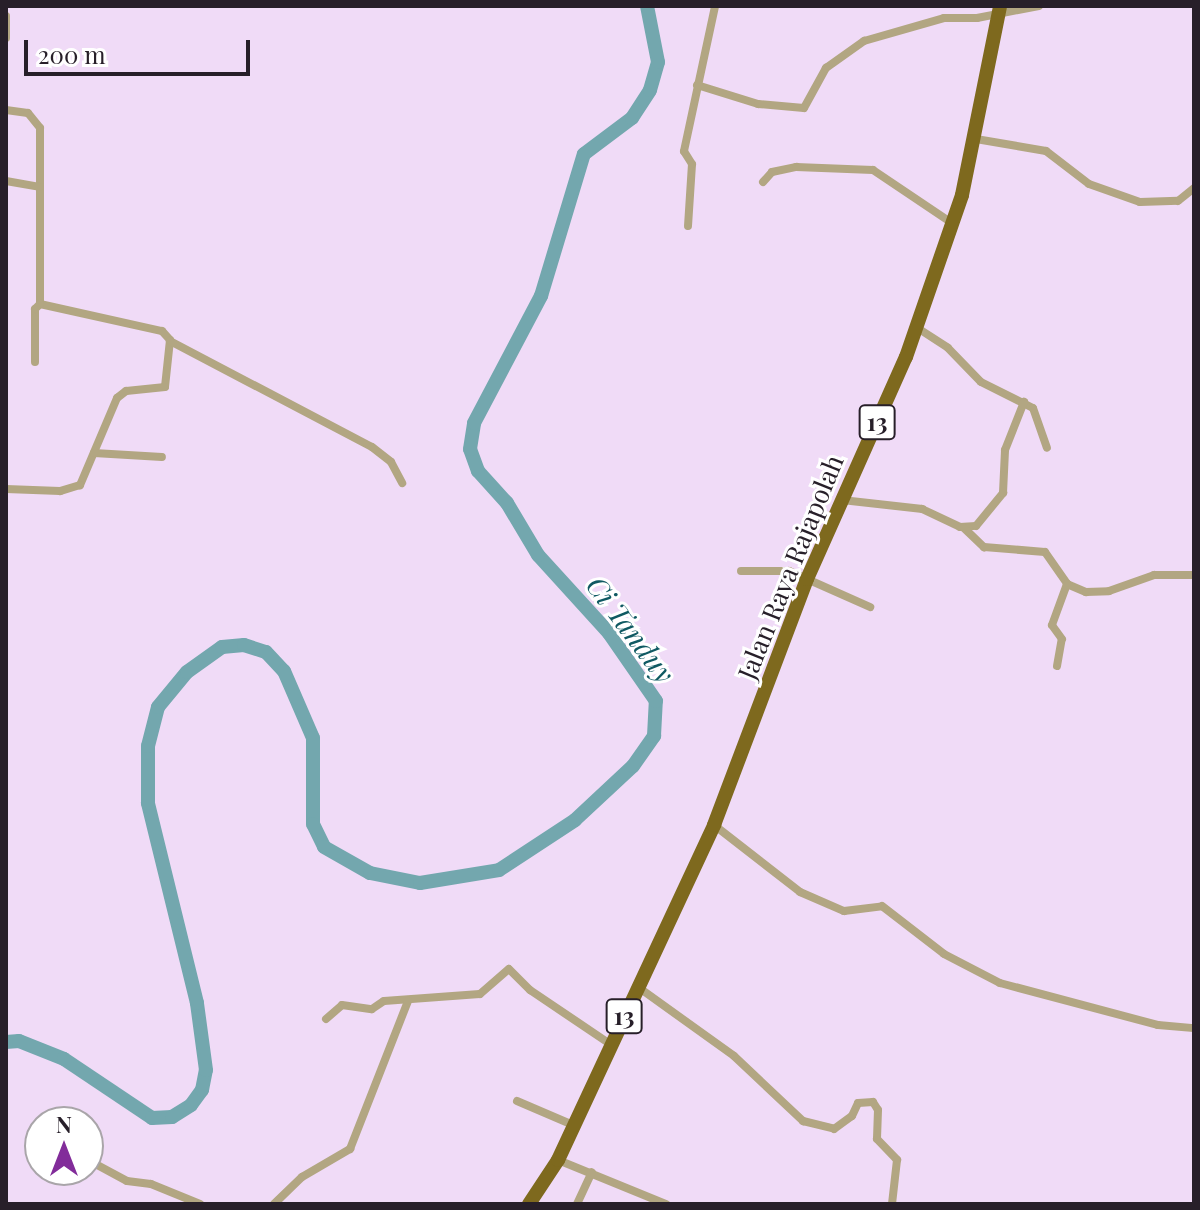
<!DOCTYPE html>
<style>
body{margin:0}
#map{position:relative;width:1200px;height:1210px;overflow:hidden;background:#f0dbf7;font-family:"Playfair Display",serif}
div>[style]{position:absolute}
.river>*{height:14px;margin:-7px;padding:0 7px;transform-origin:7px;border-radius:7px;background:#73a7ae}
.minor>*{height:8px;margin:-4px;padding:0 4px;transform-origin:4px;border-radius:4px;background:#b2a682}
.trunk>*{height:14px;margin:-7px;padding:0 7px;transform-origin:7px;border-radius:7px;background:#7e691e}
span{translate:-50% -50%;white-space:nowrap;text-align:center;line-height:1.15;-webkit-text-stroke:6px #fff;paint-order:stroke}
.shield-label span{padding:2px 6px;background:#fff;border:2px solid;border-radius:6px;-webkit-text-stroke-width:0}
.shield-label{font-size:24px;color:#271f29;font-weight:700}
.street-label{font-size:26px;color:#271f29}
.water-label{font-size:28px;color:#0f5962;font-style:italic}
.frame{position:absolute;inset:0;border:8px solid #271f29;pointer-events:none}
.north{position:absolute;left:24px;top:1106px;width:80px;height:80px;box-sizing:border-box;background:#fff;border:2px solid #a9a5a9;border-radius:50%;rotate:0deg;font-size:22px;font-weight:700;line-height:32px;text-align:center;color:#271f29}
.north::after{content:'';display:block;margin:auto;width:28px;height:36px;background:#822c9a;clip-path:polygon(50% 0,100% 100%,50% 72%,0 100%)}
.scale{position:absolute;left:24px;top:40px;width:226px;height:36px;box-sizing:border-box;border:4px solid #271f29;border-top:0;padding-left:10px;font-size:24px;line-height:28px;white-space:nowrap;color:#271f29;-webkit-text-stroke:6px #fff;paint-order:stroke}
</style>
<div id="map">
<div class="river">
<div style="left:6px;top:1042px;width:13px;rotate:-4deg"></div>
<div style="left:19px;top:1041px;width:48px;rotate:21.8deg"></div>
<div style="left:64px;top:1059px;width:106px;rotate:33.8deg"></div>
<div style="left:152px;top:1118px;width:20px;rotate:-3deg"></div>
<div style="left:172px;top:1117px;width:22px;rotate:-32deg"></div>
<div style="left:191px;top:1105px;width:19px;rotate:-54deg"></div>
<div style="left:202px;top:1090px;width:20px;rotate:-79deg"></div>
<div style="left:206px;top:1070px;width:68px;rotate:-97.7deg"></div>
<div style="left:197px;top:1003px;width:206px;rotate:-103.8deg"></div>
<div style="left:148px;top:803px;width:57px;rotate:-90deg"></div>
<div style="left:148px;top:746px;width:40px;rotate:-75.6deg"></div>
<div style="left:158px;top:707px;width:45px;rotate:-50.4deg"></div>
<div style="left:187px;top:672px;width:43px;rotate:-35.5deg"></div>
<div style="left:222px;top:647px;width:22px;rotate:-5deg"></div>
<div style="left:244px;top:645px;width:23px;rotate:18deg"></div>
<div style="left:266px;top:652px;width:26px;rotate:47deg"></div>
<div style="left:284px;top:671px;width:73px;rotate:66.6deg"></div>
<div style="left:313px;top:738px;width:86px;rotate:90deg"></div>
<div style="left:313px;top:824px;width:25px;rotate:64deg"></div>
<div style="left:324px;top:847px;width:53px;rotate:29.5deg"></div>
<div style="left:370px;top:873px;width:51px;rotate:11.3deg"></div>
<div style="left:420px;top:883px;width:80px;rotate:-9.3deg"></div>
<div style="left:499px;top:870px;width:91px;rotate:-33.3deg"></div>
<div style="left:575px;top:820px;width:79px;rotate:-43deg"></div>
<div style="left:633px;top:766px;width:37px;rotate:-55deg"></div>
<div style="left:654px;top:736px;width:35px;rotate:-87deg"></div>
<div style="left:656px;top:701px;width:83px;rotate:-124.7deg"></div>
<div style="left:609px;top:633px;width:105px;rotate:-132.3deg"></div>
<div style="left:538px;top:555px;width:61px;rotate:-120.8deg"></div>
<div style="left:507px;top:503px;width:43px;rotate:-132.2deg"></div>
<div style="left:478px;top:471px;width:23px;rotate:-110deg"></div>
<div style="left:470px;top:449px;width:26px;rotate:-81deg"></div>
<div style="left:474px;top:423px;width:144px;rotate:-62.2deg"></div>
<div style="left:541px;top:296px;width:148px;rotate:-73.2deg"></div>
<div style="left:584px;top:154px;width:60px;rotate:-36.9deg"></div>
<div style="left:632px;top:118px;width:33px;rotate:-57deg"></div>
<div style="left:650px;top:90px;width:29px;rotate:-74deg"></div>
<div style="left:658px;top:62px;width:57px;rotate:-101.1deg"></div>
</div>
<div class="minor">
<div style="left:6px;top:16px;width:22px;rotate:90deg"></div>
<div style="left:697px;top:85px;width:64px;rotate:17.3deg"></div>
<div style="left:758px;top:104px;width:46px;rotate:5deg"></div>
<div style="left:804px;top:108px;width:46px;rotate:-61.2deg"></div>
<div style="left:826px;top:68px;width:47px;rotate:-35.4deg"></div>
<div style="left:864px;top:41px;width:83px;rotate:-16deg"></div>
<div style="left:944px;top:18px;width:33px"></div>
<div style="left:977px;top:18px;width:63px;rotate:-11deg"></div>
<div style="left:6px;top:110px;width:22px;rotate:8deg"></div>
<div style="left:28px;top:113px;width:19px;rotate:51deg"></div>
<div style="left:40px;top:128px;width:176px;rotate:90deg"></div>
<div style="left:40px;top:304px;width:125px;rotate:12.5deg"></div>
<div style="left:162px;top:331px;width:12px;rotate:48deg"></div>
<div style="left:170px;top:340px;width:47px;rotate:96.1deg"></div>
<div style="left:165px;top:387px;width:39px;rotate:174deg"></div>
<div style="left:126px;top:391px;width:11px;rotate:142deg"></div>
<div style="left:117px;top:398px;width:95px;rotate:113deg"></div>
<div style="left:80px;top:485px;width:21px;rotate:163deg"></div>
<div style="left:60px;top:491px;width:54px;rotate:-177.9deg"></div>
<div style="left:976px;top:139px;width:71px;rotate:9.7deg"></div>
<div style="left:1046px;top:151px;width:54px;rotate:37.5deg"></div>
<div style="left:1089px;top:184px;width:54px;rotate:19.4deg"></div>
<div style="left:1140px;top:202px;width:38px;rotate:-2deg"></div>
<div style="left:1178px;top:201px;width:21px;rotate:-39deg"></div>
<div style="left:6px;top:181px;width:34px;rotate:10deg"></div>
<div style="left:763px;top:182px;width:13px;rotate:-48deg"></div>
<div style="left:772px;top:172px;width:25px;rotate:-12deg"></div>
<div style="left:796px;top:167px;width:77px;rotate:2.2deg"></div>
<div style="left:873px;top:170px;width:95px;rotate:33.9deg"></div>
<div style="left:688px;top:226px;width:62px;rotate:-86.3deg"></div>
<div style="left:692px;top:164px;width:15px;rotate:-122deg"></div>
<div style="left:684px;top:151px;width:148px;rotate:-77.9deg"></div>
<div style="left:916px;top:327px;width:38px;rotate:33deg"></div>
<div style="left:948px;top:348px;width:47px;rotate:45.9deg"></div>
<div style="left:981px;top:382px;width:58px;rotate:26.6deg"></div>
<div style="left:1033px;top:408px;width:42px;rotate:70.7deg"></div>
<div style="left:170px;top:341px;width:228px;rotate:27.7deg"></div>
<div style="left:372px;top:447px;width:24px;rotate:38deg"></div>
<div style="left:391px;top:462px;width:24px;rotate:62deg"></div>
<div style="left:35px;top:362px;width:53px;rotate:-90deg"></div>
<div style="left:35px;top:309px;width:7px;rotate:-45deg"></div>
<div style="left:94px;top:453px;width:68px;rotate:3.4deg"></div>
<div style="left:842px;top:500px;width:81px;rotate:6.4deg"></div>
<div style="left:922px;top:509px;width:42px;rotate:25.3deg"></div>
<div style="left:960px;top:527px;width:16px;rotate:-4deg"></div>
<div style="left:976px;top:526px;width:43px;rotate:-50.7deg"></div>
<div style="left:1003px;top:493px;width:43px;rotate:-87.3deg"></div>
<div style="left:1005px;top:450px;width:52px;rotate:-68.4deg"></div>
<div style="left:964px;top:528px;width:28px;rotate:44deg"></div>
<div style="left:984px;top:547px;width:61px;rotate:4.7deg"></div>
<div style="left:1045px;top:552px;width:39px;rotate:55deg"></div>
<div style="left:1067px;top:584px;width:21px;rotate:23deg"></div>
<div style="left:1086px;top:592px;width:23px;rotate:-2deg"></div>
<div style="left:1109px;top:591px;width:48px;rotate:-19.6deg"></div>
<div style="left:1154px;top:575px;width:40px"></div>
<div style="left:741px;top:571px;width:48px"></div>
<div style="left:789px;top:571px;width:89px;rotate:24deg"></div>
<div style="left:1057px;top:666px;width:27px;rotate:-80deg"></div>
<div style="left:1062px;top:639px;width:17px;rotate:-126deg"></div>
<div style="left:1052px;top:625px;width:44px;rotate:-69.9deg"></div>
<div style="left:714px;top:825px;width:109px;rotate:37.9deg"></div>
<div style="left:800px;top:892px;width:48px;rotate:23.4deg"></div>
<div style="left:844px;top:911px;width:38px;rotate:-7deg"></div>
<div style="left:882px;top:906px;width:78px;rotate:37.7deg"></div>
<div style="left:944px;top:954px;width:63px;rotate:27.4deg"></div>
<div style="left:1000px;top:983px;width:163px;rotate:14.9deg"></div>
<div style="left:1158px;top:1025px;width:36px;rotate:5deg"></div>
<div style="left:638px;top:987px;width:118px;rotate:35.7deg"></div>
<div style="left:734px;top:1056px;width:95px;rotate:43.3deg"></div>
<div style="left:803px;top:1121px;width:32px;rotate:14deg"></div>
<div style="left:834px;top:1129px;width:22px;rotate:-36deg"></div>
<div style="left:852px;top:1116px;width:14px;rotate:-65deg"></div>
<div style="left:858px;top:1103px;width:15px;rotate:-4deg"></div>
<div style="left:873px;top:1102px;width:9px;rotate:58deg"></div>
<div style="left:878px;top:1110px;width:29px;rotate:92deg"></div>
<div style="left:877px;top:1139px;width:29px;rotate:46deg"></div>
<div style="left:897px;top:1160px;width:44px;rotate:96.5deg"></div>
<div style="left:326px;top:1019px;width:21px;rotate:-41deg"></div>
<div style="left:342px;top:1005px;width:30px;rotate:8deg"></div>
<div style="left:372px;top:1009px;width:14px;rotate:-34deg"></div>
<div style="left:384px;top:1001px;width:96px;rotate:-4.2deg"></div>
<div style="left:480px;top:994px;width:38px;rotate:-41deg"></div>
<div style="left:509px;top:969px;width:30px;rotate:45deg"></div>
<div style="left:530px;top:990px;width:97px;rotate:34deg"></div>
<div style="left:517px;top:1101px;width:61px;rotate:23.2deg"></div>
<div style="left:32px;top:1140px;width:8px"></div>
<div style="left:88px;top:1160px;width:44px;rotate:28.3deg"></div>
<div style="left:127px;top:1181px;width:24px;rotate:7deg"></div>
<div style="left:151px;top:1184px;width:53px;rotate:22.2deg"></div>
<div style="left:558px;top:1160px;width:117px;rotate:22.2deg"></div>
<div style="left:274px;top:1204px;width:39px;rotate:-44deg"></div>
<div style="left:302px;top:1177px;width:56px;rotate:-30.3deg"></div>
<div style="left:350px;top:1149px;width:159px;rotate:-68.6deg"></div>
<div style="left:577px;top:1204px;width:35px;rotate:-65deg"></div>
</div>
<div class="trunk">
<div style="left:529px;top:1204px;width:53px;rotate:-56.6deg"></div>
<div style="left:558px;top:1160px;width:370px;rotate:-65deg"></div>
<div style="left:714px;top:825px;width:263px;rotate:-69.3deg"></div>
<div style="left:807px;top:579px;width:243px;rotate:-66deg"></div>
<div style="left:906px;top:357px;width:171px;rotate:-70.9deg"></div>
<div style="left:962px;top:195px;width:193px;rotate:-78.6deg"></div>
</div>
<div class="shield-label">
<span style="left:877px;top:422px">13</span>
<span style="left:624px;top:1016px">13</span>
</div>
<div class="street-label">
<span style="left:790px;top:567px;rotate:-68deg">Jalan Raya Rajapolah</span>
</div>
<div class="water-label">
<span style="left:631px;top:629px;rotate:53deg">Ci Tanduy</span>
</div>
<div class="frame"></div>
<div class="north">N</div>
<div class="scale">200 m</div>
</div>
